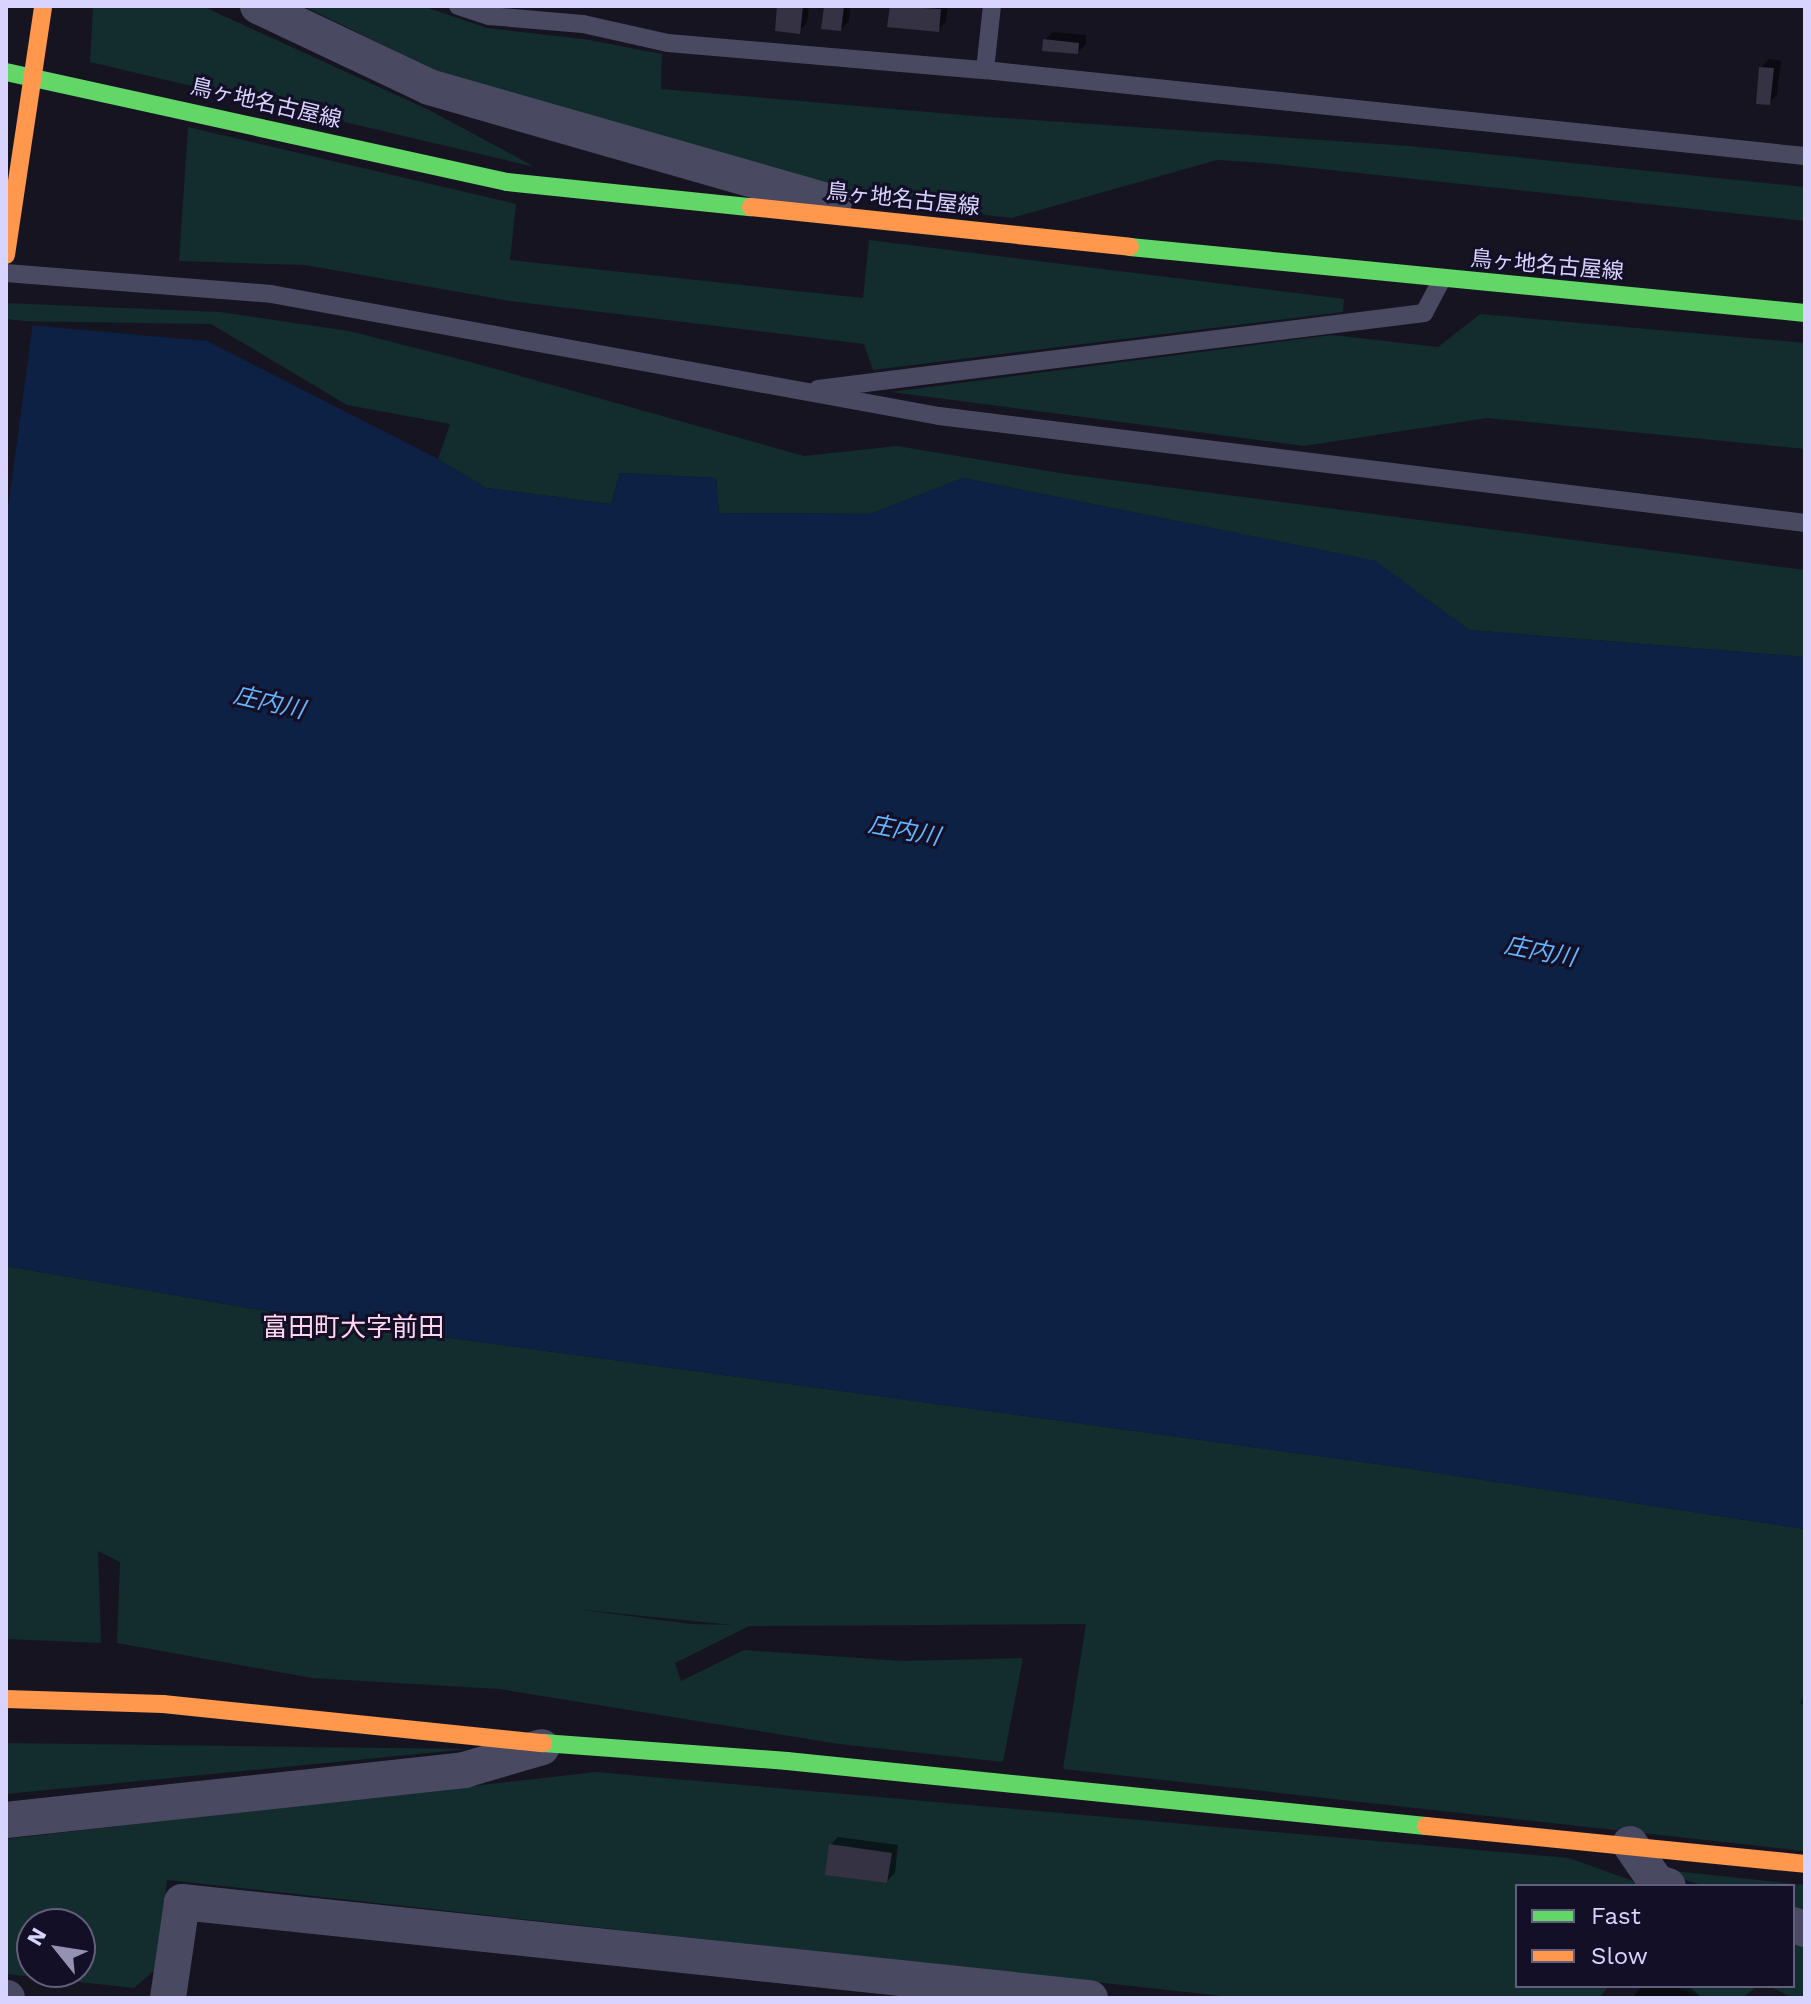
<!DOCTYPE html>
<meta charset="utf-8">
<style>
body{margin:0}
#map{position:relative;width:1811px;height:2004px;overflow:hidden;background:#161421;font-family:"Work Sans","Noto Sans JP",sans-serif}
div>[style]{position:absolute}
.green>*{inset:0;background:#132c2d}
.water>*{inset:0;background:#0d2144}
.pier>*{inset:0;background:#161421}
.shadow>*{inset:0;background:#0007}
.building>*{inset:0;background:#343243}
.lane>*{height:18px;margin:-9px;padding:0 9px;transform-origin:9px;border-radius:9px;background:#4a4962}
.street>*{height:36px;margin:-18px;padding:0 18px;transform-origin:18px;border-radius:18px;background:#4a4962}
.fast>*{height:18px;margin:-9px;padding:0 9px;transform-origin:9px;border-radius:9px;background:#63d668}
.slow>*{height:18px;margin:-9px;padding:0 9px;transform-origin:9px;border-radius:9px;background:#ff974d}
span{translate:-50% -50%;white-space:nowrap;text-align:center;line-height:1.15;-webkit-text-stroke:6px #130f26;paint-order:stroke}
.street-label{font-size:22px;color:#d9d4ff}
.water-label{font-size:24px;color:#62b6ff;font-style:italic}
.quarter-label{font-size:26px;color:#ffd6f0}
.frame{position:absolute;inset:0;border:8px solid #d9d4ff;pointer-events:none}
.legend{position:absolute;left:1515px;top:1884px;width:280px;height:104px;box-sizing:border-box;background:#130f26;border:2px solid #625e7d;margin:0;padding:10px 14px;list-style:none;font-size:24px;color:#d9d4ff}
.legend li{display:flex;align-items:center;gap:16px;height:40px}
.legend b{width:40px;border:2px solid #625e7d}
.north{position:absolute;left:16px;top:1908px;width:80px;height:80px;box-sizing:border-box;background:#130f26;border:2px solid #625e7d;border-radius:50%;rotate:300deg;font-size:22px;font-weight:700;line-height:32px;text-align:center;color:#d9d4ff}
.north::after{content:'';display:block;margin:auto;width:28px;height:36px;background:#9591b1;clip-path:polygon(50% 0,100% 100%,50% 72%,0 100%)}
</style>
<div id="map">
<div class="green">
<div style="clip-path:polygon(93px 6px,202px 6px,429px 110px,535px 167px,90px 62px)"></div>
<div style="clip-path:polygon(303px 6px,422px 6px,487px 28px,584px 39px,662px 54px,661px 89px,975px 116px,1409px 146px,1805px 187px,1805px 221px,1265px 163px,1217px 160px,1012px 218px,892px 204px,443px 74px)"></div>
<div style="clip-path:polygon(188px 127px,516px 204px,510px 260px,863px 298px,869px 240px,1344px 299px,1343px 312px,873px 370px,864px 344px,510px 301px,305px 265px,179px 261px)"></div>
<div style="clip-path:polygon(6px 303px,220px 312px,349px 331px,467px 361px,804px 456px,897px 446px,1066px 474px,1805px 570px,1805px 657px,1469px 630px,1375px 561px,963px 478px,871px 514px,719px 513px,716px 478px,620px 473px,611px 504px,486px 488px,438px 459px,450px 424px,347px 405px,211px 324px,10px 321px,6px 320px)"></div>
<div style="clip-path:polygon(1480px 314px,1805px 343px,1805px 449px,1487px 418px,1304px 446px,891px 392px,1332px 335px,1438px 347px)"></div>
<div style="clip-path:polygon(evenodd,6px 1266px,319px 1320px,1392px 1466px,1805px 1529px,1805px 1693px,1800px 1703px,1805px 1705px,1805px 1851px,1063px 1769px,1086px 1624px,749px 1626px,675px 1663px,681px 1681px,744px 1650px,903px 1661px,1023px 1658px,1003px 1762px,839px 1744px,499px 1689px,312px 1678px,117px 1643px,120px 1562px,98px 1551px,101px 1643px,6px 1639px,6px 1266px,583px 1610px,584px 1610px,733px 1625px,691px 1624px,583px 1610px)"></div>
<div style="clip-path:polygon(6px 1743px,469px 1749px,6px 1794px)"></div>
<div style="clip-path:polygon(evenodd,596px 1772px,1569px 1858px,1647px 1886px,1517px 1886px,1517px 1986px,1609px 1986px,1599px 1998px,1240px 1998px,167px 1880px,156px 1969px,134px 1988px,6px 1974px,6px 1839px,596px 1772px,32px 1924px,80px 1924px,80px 1972px,32px 1972px,32px 1924px)"></div>
<div style="clip-path:polygon(1674px 1871px,1805px 1885px,1805px 1917px,1793px 1913px,1793px 1886px,1705px 1886px,1679px 1878px)"></div>
<div style="clip-path:polygon(1793px 1939px,1805px 1943px,1805px 1998px,1793px 1998px,1769px 1986px,1793px 1986px)"></div>
<div style="clip-path:polygon(1673px 1986px,1758px 1986px,1742px 1998px,1703px 1998px)"></div>
</div>
<div class="water">
<div style="clip-path:polygon(6px 323px,207px 341px,438px 459px,486px 488px,611px 504px,620px 473px,716px 478px,719px 513px,871px 514px,963px 478px,1376px 561px,1469px 630px,1805px 657px,1805px 1529px,1392px 1466px,319px 1320px,6px 1266px)"></div>
</div>
<div class="pier">
<div style="clip-path:polygon(6px 319px,33px 322px,6px 523px)"></div>
</div>
<div class="shadow">
<div style="clip-path:polygon(779px 6px,809px 6px,807px 23px,799px 31px)"></div>
<div style="clip-path:polygon(826px 6px,850px 6px,849px 21px,841px 29px)"></div>
<div style="clip-path:polygon(892px 6px,948px 6px,946px 22px,938px 30px,890px 25px)"></div>
<div style="clip-path:polygon(1053px 32px,1086px 35px,1086px 44px,1078px 52px,1045px 40px)"></div>
<div style="clip-path:polygon(1769px 59px,1781px 61px,1777px 95px,1769px 103px,1761px 67px)"></div>
<div style="clip-path:polygon(838px 1837px,898px 1845px,895px 1873px,887px 1881px,830px 1845px)"></div>
<div style="clip-path:polygon(1642px 1986px,1688px 1986px,1703px 1998px,1632px 1998px)"></div>
</div>
<div class="building">
<div style="clip-path:polygon(777px 6px,803px 6px,800px 34px,775px 31px)"></div>
<div style="clip-path:polygon(824px 6px,844px 6px,841px 31px,821px 29px)"></div>
<div style="clip-path:polygon(890px 6px,941px 9px,939px 32px,887px 27px)"></div>
<div style="clip-path:polygon(1043px 39px,1079px 43px,1078px 54px,1042px 51px)"></div>
<div style="clip-path:polygon(1759px 67px,1774px 68px,1770px 105px,1756px 104px)"></div>
<div style="clip-path:polygon(829px 1844px,892px 1853px,887px 1883px,825px 1875px)"></div>
</div>
<div class="lane">
<div style="left:458px;top:6px;width:33px;rotate:18deg"></div>
<div style="left:489px;top:16px;width:94px;rotate:4.9deg"></div>
<div style="left:583px;top:24px;width:87px;rotate:12.6deg"></div>
<div style="left:668px;top:43px;width:318px;rotate:4.9deg"></div>
<div style="left:985px;top:70px;width:824px;rotate:5.99deg"></div>
<div style="left:985px;top:70px;width:64px;rotate:-83.8deg"></div>
<div style="left:6px;top:273px;width:266px;rotate:4.5deg"></div>
<div style="left:271px;top:294px;width:679px;rotate:10.35deg"></div>
<div style="left:939px;top:416px;width:873px;rotate:7.04deg"></div>
<div style="left:818px;top:389px;width:611px;rotate:-7.15deg"></div>
<div style="left:1424px;top:313px;width:38px;rotate:-62deg"></div>
</div>
<div class="street">
<div style="left:258px;top:6px;width:189px;rotate:25.3deg"></div>
<div style="left:429px;top:87px;width:421px;rotate:16deg"></div>
<div style="left:6px;top:1820px;width:461px;rotate:-6.2deg"></div>
<div style="left:464px;top:1770px;width:81px;rotate:-16.4deg"></div>
<div style="left:1630px;top:1844px;width:47px;rotate:55.3deg"></div>
<div style="left:1657px;top:1883px;width:11px;rotate:15deg"></div>
<div style="left:1793px;top:1925px;width:13px;rotate:18deg"></div>
<div style="left:6px;top:1998px;width:1px"></div>
<div style="left:168px;top:1998px;width:97px;rotate:-81.7deg"></div>
<div style="left:182px;top:1902px;width:913px;rotate:6.04deg"></div>
</div>
<div class="fast">
<div style="left:6px;top:72px;width:513px;rotate:12.38deg"></div>
<div style="left:507px;top:182px;width:245px;rotate:5.9deg"></div>
<div style="left:1130px;top:247px;width:678px;rotate:5.58deg"></div>
<div style="left:543px;top:1743px;width:245px;rotate:4.2deg"></div>
<div style="left:787px;top:1761px;width:642px;rotate:5.81deg"></div>
</div>
<div class="slow">
<div style="left:751px;top:207px;width:381px;rotate:6deg"></div>
<div style="left:6px;top:255px;width:252px;rotate:-81.5deg"></div>
<div style="left:6px;top:1699px;width:157px;rotate:1.8deg"></div>
<div style="left:163px;top:1704px;width:382px;rotate:5.9deg"></div>
<div style="left:1426px;top:1826px;width:381px;rotate:5.7deg"></div>
</div>
<div class="street-label">
<span style="left:266px;top:103px;rotate:13deg">鳥ヶ地名古屋線</span>
<span style="left:903px;top:199px;rotate:6deg">鳥ヶ地名古屋線</span>
<span style="left:1547px;top:265px;rotate:5deg">鳥ヶ地名古屋線</span>
</div>
<div class="water-label">
<span style="left:269px;top:703px;rotate:13deg">庄内川</span>
<span style="left:904px;top:831px;rotate:11deg">庄内川</span>
<span style="left:1540px;top:952px;rotate:11deg">庄内川</span>
</div>
<div class="quarter-label">
<span style="left:353px;top:1328px">富田町大字前田</span>
</div>
<div class="frame"></div>
<ul class="legend">
<li><b style="height:10px;background:#63d668"></b>Fast</li>
<li><b style="height:10px;background:#ff974d"></b>Slow</li>
</ul>
<div class="north">N</div>
</div>
